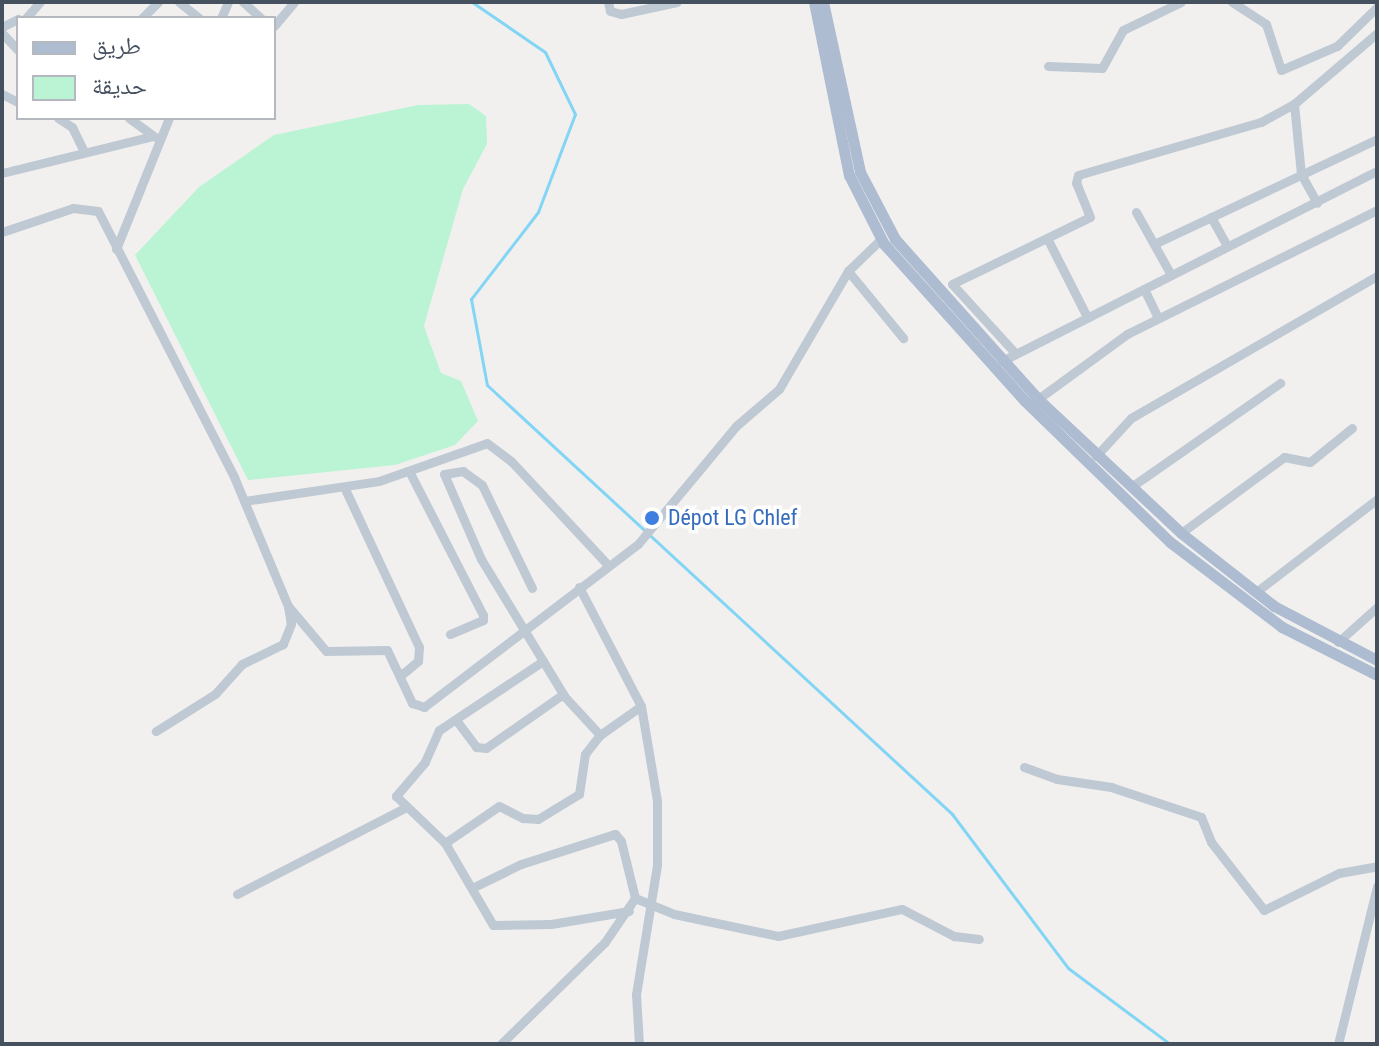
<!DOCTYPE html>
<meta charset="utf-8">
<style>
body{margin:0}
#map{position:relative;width:1379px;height:1046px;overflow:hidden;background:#f2f0ef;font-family:"Roboto Condensed","Noto Naskh Arabic",sans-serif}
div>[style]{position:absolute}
.green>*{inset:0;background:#baf4d4}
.stream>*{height:3px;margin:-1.5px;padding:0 1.5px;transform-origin:1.5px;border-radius:1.5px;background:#83d5f5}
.minor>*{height:9px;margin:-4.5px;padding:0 4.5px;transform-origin:4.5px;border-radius:4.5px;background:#bfc9d3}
.major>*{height:11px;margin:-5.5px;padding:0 5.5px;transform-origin:5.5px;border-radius:5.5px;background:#adbcd1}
.dots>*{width:22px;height:22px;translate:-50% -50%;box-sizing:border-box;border:4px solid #fff;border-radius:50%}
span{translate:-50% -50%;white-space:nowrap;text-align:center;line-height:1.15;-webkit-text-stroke:7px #fff;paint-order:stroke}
.shop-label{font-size:22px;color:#366cbe}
.left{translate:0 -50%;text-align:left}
.frame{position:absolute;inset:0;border:4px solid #46515f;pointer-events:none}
.legend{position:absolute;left:16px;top:16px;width:260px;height:104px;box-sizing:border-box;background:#fff;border:2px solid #b5b9bf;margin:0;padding:10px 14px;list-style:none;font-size:24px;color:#46515f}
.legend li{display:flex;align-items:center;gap:16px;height:40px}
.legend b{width:40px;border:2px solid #b5b9bf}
</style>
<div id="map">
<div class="green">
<div style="clip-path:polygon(469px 104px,486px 116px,487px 144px,463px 189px,424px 326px,441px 373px,461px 381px,478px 421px,455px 445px,395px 465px,248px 480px,135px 255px,199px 187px,274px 135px,418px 105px)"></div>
</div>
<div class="stream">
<div style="left:472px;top:2px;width:88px;rotate:34.4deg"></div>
<div style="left:545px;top:52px;width:69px;rotate:64.2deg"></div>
<div style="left:575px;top:114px;width:105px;rotate:110.7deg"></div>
<div style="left:538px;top:212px;width:110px;rotate:127.6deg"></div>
<div style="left:471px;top:299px;width:87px;rotate:79.5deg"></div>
<div style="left:487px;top:385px;width:633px;rotate:42.69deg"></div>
<div style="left:952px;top:814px;width:193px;rotate:53deg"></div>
<div style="left:1068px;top:968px;width:127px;rotate:36.7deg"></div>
</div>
<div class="minor">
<div style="left:179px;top:2px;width:26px;rotate:39deg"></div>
<div style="left:243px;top:2px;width:24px;rotate:42deg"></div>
<div style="left:608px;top:2px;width:9px;rotate:77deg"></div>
<div style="left:610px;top:11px;width:11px;rotate:15deg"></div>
<div style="left:621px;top:14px;width:57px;rotate:-12.1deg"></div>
<div style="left:1232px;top:2px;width:40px;rotate:32.9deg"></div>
<div style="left:1266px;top:24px;width:48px;rotate:71.9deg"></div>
<div style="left:1281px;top:70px;width:61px;rotate:-23.2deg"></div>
<div style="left:1337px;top:46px;width:56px;rotate:-44.3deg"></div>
<div style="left:26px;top:18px;width:21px;rotate:-49deg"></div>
<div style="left:142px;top:18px;width:23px;rotate:-45deg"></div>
<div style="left:221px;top:18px;width:17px;rotate:-66deg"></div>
<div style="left:274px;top:26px;width:31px;rotate:-50deg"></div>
<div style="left:2px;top:27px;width:18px;rotate:-27deg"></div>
<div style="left:2px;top:33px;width:23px;rotate:47deg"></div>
<div style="left:1048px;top:66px;width:54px;rotate:2.1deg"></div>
<div style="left:1102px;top:68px;width:43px;rotate:-61.1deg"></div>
<div style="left:1123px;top:30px;width:64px;rotate:-25.8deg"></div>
<div style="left:2px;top:94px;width:18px;rotate:27deg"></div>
<div style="left:1294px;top:104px;width:70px;rotate:84.3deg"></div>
<div style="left:1301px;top:174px;width:33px;rotate:61deg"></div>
<div style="left:58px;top:118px;width:17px;rotate:33deg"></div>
<div style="left:72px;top:127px;width:28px;rotate:64deg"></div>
<div style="left:129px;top:118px;width:32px;rotate:36deg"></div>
<div style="left:2px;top:173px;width:155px;rotate:-13.8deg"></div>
<div style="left:1136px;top:212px;width:72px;rotate:60.9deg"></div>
<div style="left:1211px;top:217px;width:33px;rotate:61deg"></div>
<div style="left:2px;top:232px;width:75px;rotate:-18.7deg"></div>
<div style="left:73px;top:208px;width:25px;rotate:7deg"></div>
<div style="left:98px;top:211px;width:299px;rotate:62.9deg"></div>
<div style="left:234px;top:477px;width:140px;rotate:67.3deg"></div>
<div style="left:288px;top:606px;width:18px;rotate:81deg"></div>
<div style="left:291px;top:624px;width:22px;rotate:112deg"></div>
<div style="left:283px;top:644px;width:46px;rotate:154deg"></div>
<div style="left:242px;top:664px;width:40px;rotate:132deg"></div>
<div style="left:215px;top:694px;width:70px;rotate:147.9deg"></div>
<div style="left:1047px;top:238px;width:89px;rotate:63.1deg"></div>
<div style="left:1154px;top:244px;width:246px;rotate:-25.2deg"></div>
<div style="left:116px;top:249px;width:141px;rotate:-68deg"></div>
<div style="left:848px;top:271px;width:87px;rotate:50.6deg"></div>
<div style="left:1144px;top:289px;width:32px;rotate:64deg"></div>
<div style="left:1015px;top:353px;width:93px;rotate:-132.4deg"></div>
<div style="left:952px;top:284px;width:153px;rotate:-25.9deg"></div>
<div style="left:1090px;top:217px;width:37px;rotate:-112deg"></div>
<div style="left:1076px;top:183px;width:8px;rotate:-76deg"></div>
<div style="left:1078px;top:175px;width:191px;rotate:-16.2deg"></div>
<div style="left:1261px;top:122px;width:38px;rotate:-29deg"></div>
<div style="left:1294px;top:104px;width:109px;rotate:-40.5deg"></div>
<div style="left:1002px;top:361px;width:420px;rotate:-26.9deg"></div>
<div style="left:1038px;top:399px;width:110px;rotate:-36.1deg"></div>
<div style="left:1127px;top:334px;width:279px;rotate:-26.4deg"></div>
<div style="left:1096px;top:456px;width:52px;rotate:-47.4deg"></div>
<div style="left:1131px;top:418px;width:284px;rotate:-30deg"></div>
<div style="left:410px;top:473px;width:160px;rotate:62.8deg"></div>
<div style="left:483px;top:615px;width:5px;rotate:90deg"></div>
<div style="left:483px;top:620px;width:36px;rotate:157deg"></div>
<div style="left:1131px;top:487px;width:182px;rotate:-34.9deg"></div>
<div style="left:345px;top:489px;width:174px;rotate:64.9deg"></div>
<div style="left:419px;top:647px;width:14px;rotate:94deg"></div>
<div style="left:418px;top:661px;width:23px;rotate:140deg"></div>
<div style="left:244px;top:501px;width:136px;rotate:-8.4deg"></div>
<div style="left:379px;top:481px;width:114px;rotate:-19.4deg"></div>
<div style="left:487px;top:443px;width:30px;rotate:37deg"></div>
<div style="left:511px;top:461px;width:142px;rotate:47deg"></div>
<div style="left:1181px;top:533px;width:128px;rotate:-36.4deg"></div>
<div style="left:1284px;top:457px;width:26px;rotate:11deg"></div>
<div style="left:1310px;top:462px;width:54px;rotate:-39deg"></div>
<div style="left:579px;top:587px;width:134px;rotate:62.5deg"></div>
<div style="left:641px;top:706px;width:96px;rotate:80.4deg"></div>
<div style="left:657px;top:801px;width:64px;rotate:90deg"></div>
<div style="left:657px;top:865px;width:131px;rotate:99.2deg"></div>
<div style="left:636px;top:994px;width:50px;rotate:86.6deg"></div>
<div style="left:532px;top:588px;width:114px;rotate:-115.9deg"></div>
<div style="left:482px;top:485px;width:24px;rotate:-144deg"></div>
<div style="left:463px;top:471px;width:19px;rotate:171deg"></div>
<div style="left:444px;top:474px;width:93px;rotate:66.5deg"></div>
<div style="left:481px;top:559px;width:162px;rotate:58.7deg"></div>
<div style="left:565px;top:697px;width:52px;rotate:47.4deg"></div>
<div style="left:1256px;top:592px;width:153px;rotate:-37.5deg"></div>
<div style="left:288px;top:606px;width:59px;rotate:49.8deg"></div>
<div style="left:326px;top:651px;width:61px;rotate:-0.9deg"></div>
<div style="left:387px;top:650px;width:59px;rotate:64.7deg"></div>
<div style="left:412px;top:703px;width:13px;rotate:18deg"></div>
<div style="left:424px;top:707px;width:269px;rotate:-37.3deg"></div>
<div style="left:638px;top:544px;width:153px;rotate:-50.3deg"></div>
<div style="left:736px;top:426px;width:57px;rotate:-40.7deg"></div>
<div style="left:779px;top:389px;width:137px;rotate:-59.7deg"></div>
<div style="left:848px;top:271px;width:46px;rotate:-44.1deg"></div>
<div style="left:1338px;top:642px;width:52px;rotate:-41.9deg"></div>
<div style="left:543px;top:661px;width:125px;rotate:146.4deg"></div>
<div style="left:439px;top:730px;width:35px;rotate:114deg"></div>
<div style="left:425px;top:762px;width:45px;rotate:130.5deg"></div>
<div style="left:396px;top:796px;width:68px;rotate:43.8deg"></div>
<div style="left:445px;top:843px;width:95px;rotate:59.7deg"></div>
<div style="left:493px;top:925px;width:58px;rotate:-1deg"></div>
<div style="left:551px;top:924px;width:79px;rotate:-9.5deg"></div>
<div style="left:456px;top:720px;width:34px;rotate:53deg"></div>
<div style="left:476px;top:747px;width:10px;rotate:6deg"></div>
<div style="left:486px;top:748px;width:94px;rotate:-35deg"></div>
<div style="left:1024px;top:767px;width:35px;rotate:20deg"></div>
<div style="left:1057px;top:779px;width:55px;rotate:8.4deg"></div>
<div style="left:1111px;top:787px;width:95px;rotate:18.4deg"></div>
<div style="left:1201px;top:817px;width:27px;rotate:68deg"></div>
<div style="left:1211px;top:842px;width:86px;rotate:52.1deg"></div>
<div style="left:1264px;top:910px;width:84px;rotate:-26.3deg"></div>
<div style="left:1339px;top:873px;width:39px;rotate:-10deg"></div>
<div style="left:445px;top:843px;width:65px;rotate:-34.4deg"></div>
<div style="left:499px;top:806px;width:27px;rotate:27deg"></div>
<div style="left:523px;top:818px;width:15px;rotate:4deg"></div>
<div style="left:538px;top:819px;width:48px;rotate:-31.4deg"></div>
<div style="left:579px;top:794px;width:40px;rotate:-81.5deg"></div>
<div style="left:585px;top:754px;width:24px;rotate:-52deg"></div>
<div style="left:600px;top:735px;width:50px;rotate:-35.3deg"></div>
<div style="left:472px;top:888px;width:55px;rotate:-26.1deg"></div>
<div style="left:521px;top:864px;width:99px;rotate:-17.7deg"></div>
<div style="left:615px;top:834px;width:9px;rotate:49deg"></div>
<div style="left:621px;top:841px;width:59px;rotate:76.2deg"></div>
<div style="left:635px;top:898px;width:53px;rotate:124.3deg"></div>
<div style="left:605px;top:942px;width:146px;rotate:135.6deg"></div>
<div style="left:237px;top:894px;width:190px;rotate:-27.2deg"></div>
<div style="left:635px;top:898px;width:42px;rotate:22.3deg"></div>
<div style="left:674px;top:914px;width:106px;rotate:11.9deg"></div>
<div style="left:778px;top:936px;width:127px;rotate:-12.3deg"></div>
<div style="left:902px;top:909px;width:59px;rotate:27.4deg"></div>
<div style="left:954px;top:936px;width:25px;rotate:7deg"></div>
<div style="left:1338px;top:1044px;width:163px;rotate:-76.1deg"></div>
</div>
<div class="major">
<div style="left:814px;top:2px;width:177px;rotate:78.6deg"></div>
<div style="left:849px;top:175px;width:77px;rotate:63.1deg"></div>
<div style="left:884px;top:244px;width:211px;rotate:48.1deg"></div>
<div style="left:1025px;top:401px;width:202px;rotate:44.2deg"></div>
<div style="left:1170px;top:542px;width:141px;rotate:37.2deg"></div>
<div style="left:1282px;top:627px;width:106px;rotate:26.8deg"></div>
<div style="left:823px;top:2px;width:174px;rotate:77.7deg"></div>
<div style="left:860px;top:172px;width:76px;rotate:62.4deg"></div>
<div style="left:895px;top:239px;width:215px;rotate:48.2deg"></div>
<div style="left:1038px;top:399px;width:196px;rotate:43.1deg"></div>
<div style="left:1181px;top:533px;width:118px;rotate:38.1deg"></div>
<div style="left:1274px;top:606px;width:116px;rotate:27.7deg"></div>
</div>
<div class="dots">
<div style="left:652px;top:518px;background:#3f7fe0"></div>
</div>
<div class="shop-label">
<span class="left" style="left:668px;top:518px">Dépot LG Chlef</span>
</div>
<div class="frame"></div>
<ul class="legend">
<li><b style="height:10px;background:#adbcd1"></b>طريق</li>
<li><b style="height:22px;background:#baf4d4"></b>حديقة</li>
</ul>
</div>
